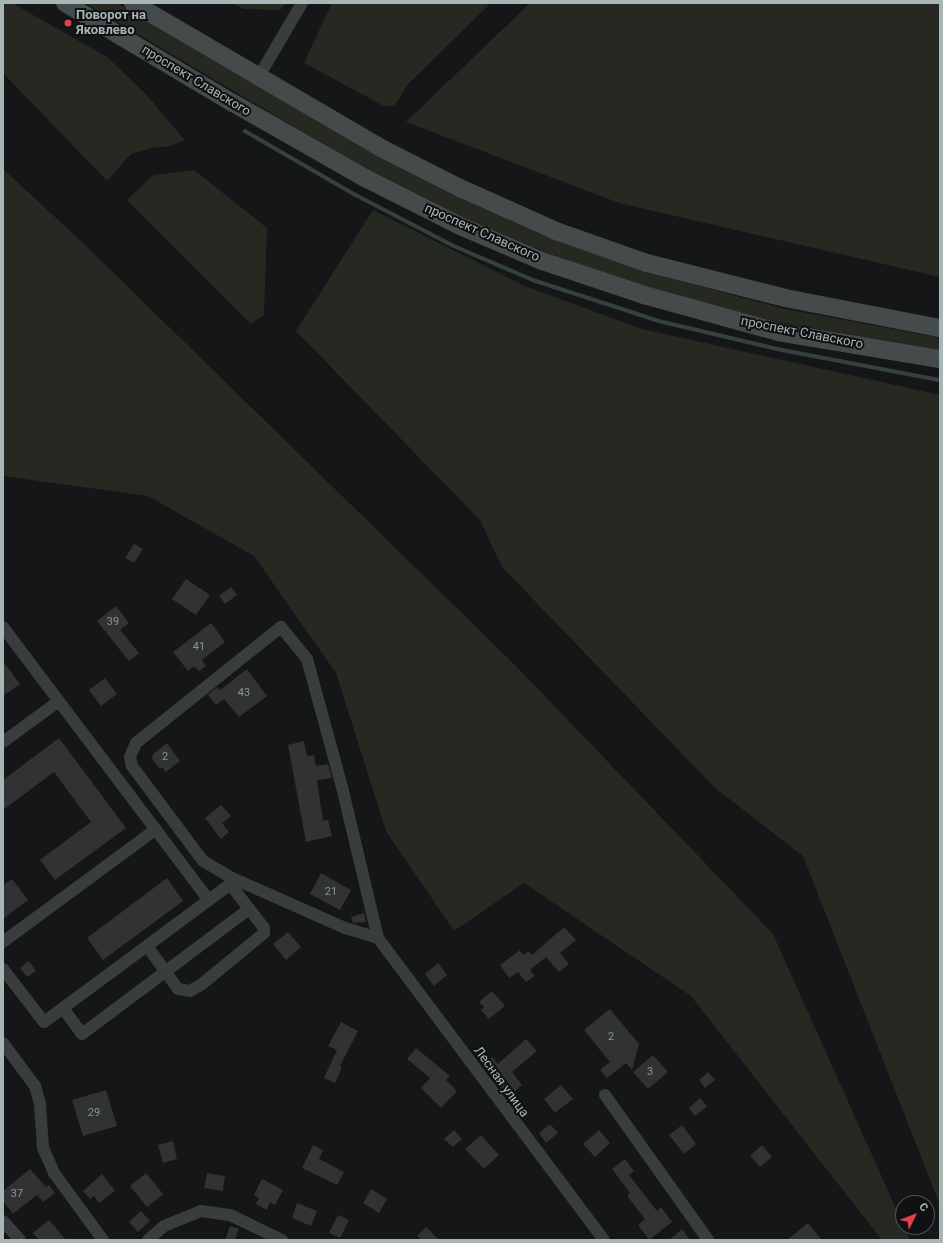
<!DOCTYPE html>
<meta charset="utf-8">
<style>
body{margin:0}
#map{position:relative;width:943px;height:1243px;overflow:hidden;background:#151617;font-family:Roboto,sans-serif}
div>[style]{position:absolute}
.green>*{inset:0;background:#262922}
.stream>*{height:3.5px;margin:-1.75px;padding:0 1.75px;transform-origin:1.75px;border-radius:1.75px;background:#34423f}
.building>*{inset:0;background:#303233}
.street>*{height:12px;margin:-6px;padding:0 6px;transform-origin:6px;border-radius:6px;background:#393d3d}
.secondary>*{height:18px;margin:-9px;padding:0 9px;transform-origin:9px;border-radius:9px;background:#454b4b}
.dots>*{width:11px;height:11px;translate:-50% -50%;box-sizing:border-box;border:2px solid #101112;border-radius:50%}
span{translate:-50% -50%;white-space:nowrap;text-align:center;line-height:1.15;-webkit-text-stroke:4px #101112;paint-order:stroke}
.number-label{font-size:11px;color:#8a9594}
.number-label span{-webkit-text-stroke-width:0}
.poi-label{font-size:13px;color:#a8b6b5;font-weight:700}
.left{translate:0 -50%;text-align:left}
.street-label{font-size:13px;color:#a8b6b5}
.frame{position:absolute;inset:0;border:4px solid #a8b6b5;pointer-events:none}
.north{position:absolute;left:895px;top:1195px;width:40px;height:40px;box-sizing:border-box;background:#101112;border:1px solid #4d5353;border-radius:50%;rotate:47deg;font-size:11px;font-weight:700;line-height:16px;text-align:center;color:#a8b6b5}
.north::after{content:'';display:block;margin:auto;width:14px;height:18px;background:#e1434e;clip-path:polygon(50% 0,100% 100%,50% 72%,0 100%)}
</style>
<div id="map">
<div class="green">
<div style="clip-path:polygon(3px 3px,12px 3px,107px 57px,144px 92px,185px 140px,171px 146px,151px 148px,131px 154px,107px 181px,3px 73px)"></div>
<div style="clip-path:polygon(85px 3px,117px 3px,371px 152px,455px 196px,550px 238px,644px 271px,781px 308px,940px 338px,940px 351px,774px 321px,639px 286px,543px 251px,448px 212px,362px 167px)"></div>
<div style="clip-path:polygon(232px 3px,286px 3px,280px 10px,243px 9px)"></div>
<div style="clip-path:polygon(332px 3px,491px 3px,406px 86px,395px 106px,384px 106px,304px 63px)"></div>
<div style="clip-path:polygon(530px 3px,940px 3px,940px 277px,619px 203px,406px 122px)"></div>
<div style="clip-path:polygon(3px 169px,83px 243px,515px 665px,773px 934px,910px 1240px,882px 1240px,691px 996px,524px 883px,454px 931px,386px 831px,336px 673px,254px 556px,148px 496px,3px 476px)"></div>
<div style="clip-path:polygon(194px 170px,267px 228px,264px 315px,251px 324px,127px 200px,153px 175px)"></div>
<div style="clip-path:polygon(373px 210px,527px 287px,642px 329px,940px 395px,940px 1205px,803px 856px,715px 788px,502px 567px,480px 520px,296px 331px)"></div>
</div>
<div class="stream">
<div style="left:245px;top:131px;width:128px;rotate:30deg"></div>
<div style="left:356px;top:195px;width:110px;rotate:27.5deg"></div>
<div style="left:454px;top:246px;width:86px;rotate:23.3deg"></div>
<div style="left:533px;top:280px;width:133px;rotate:18deg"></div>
<div style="left:659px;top:321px;width:121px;rotate:13.3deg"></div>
<div style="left:777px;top:349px;width:166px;rotate:10.8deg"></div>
</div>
<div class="building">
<div style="clip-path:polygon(134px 544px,143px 549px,134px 563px,125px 558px)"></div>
<div style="clip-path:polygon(186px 579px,210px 595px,196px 615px,172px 599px)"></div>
<div style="clip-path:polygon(231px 587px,237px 595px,225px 604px,219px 596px)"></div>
<div style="clip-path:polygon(116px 606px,129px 623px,120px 630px,139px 653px,129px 661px,97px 621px)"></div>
<div style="clip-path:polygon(211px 623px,225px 642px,202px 660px,206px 666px,199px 671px,194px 666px,188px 671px,173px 652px)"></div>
<div style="clip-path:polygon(3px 661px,20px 684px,3px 696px)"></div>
<div style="clip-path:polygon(247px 669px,267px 696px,239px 717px,224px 699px,216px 705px,208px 695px,217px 687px,220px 690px)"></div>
<div style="clip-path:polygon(105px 678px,117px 694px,101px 706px,89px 690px)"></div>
<div style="clip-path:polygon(59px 738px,126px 828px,55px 880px,40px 860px,91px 822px,54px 772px,3px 810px,3px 780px)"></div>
<div style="clip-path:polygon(304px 741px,307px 756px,314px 755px,316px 766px,328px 764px,332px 778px,317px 780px,323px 821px,328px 820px,332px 836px,306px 842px,288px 745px)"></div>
<div style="clip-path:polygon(167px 743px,180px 761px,166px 772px,162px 767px,160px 769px,152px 759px,153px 754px)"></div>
<div style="clip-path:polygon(221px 805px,231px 816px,222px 823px,229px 832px,221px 839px,205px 818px)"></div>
<div style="clip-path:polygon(321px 873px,351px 890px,340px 910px,310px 894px)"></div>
<div style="clip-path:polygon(167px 878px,183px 901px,103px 960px,87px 938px)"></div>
<div style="clip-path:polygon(12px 879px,28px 900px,3px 919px,3px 885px)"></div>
<div style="clip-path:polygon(364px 913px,366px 922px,353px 923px,351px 917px)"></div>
<div style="clip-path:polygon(564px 927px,576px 940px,560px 953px,569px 964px,559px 972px,546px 957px,530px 970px,535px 976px,526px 982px,518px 972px,509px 978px,500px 965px,520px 950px,523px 955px,529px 951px,532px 955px)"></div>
<div style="clip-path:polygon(288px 932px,301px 947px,286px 960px,273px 944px)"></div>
<div style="clip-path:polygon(29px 961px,36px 971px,27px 977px,20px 968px)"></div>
<div style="clip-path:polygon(438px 963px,447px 975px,434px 986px,425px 974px)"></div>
<div style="clip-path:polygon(492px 991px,505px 1006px,489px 1019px,481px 1010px,484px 1007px,479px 1002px)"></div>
<div style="clip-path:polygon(610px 1009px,639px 1044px,632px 1070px,626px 1063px,607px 1078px,600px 1070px,610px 1062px,584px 1030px)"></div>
<div style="clip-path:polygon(341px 1022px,358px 1031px,340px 1066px,342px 1068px,335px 1083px,324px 1078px,337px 1050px,328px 1046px)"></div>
<div style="clip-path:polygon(526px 1039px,537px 1051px,512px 1072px,522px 1085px,508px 1097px,500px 1088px,502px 1086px,483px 1065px,492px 1057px,498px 1064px)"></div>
<div style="clip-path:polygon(416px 1048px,450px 1076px,446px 1080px,457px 1091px,441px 1108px,421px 1088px,430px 1078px,407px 1059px)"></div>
<div style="clip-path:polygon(653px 1055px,668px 1072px,648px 1089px,633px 1072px)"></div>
<div style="clip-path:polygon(708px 1072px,715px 1080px,705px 1088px,699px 1080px)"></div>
<div style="clip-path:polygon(561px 1085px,573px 1099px,555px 1113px,544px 1099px)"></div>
<div style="clip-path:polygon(106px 1090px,117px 1126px,83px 1136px,72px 1100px)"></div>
<div style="clip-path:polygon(700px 1098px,707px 1106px,695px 1116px,689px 1108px)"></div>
<div style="clip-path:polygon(550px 1124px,558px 1133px,546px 1143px,539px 1133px)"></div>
<div style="clip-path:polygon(682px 1125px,696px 1144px,684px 1154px,669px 1135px)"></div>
<div style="clip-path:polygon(454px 1130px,462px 1139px,453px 1147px,444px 1139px)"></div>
<div style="clip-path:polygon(599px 1130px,610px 1143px,595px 1157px,583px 1144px)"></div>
<div style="clip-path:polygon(481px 1135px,499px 1155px,484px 1169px,465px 1149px)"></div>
<div style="clip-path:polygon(173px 1141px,177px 1159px,163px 1163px,158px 1145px)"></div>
<div style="clip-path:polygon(313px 1145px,323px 1150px,319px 1159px,344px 1172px,337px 1185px,302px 1168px)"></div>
<div style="clip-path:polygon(762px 1145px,772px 1157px,760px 1167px,750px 1156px)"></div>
<div style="clip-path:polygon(625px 1159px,634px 1171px,629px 1175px,657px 1211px,661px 1207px,672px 1222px,649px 1240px,638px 1225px,645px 1219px,627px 1196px,630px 1193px,612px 1169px)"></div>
<div style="clip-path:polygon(30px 1169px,46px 1187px,49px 1185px,55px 1193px,43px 1202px,37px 1195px,13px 1214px,3px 1201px,3px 1191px)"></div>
<div style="clip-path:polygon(146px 1173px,163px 1194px,147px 1207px,130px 1186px)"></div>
<div style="clip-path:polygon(207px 1173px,225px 1176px,223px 1191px,204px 1188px)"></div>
<div style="clip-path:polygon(102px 1174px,115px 1191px,99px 1203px,94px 1196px,90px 1199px,83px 1191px)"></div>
<div style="clip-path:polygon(262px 1179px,283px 1190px,275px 1205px,270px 1202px,267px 1210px,256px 1204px,259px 1198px,254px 1195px)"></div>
<div style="clip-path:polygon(371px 1189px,387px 1199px,379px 1213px,363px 1203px)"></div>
<div style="clip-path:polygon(297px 1203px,317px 1211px,311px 1226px,292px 1218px)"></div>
<div style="clip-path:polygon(141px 1211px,150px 1221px,138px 1232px,129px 1222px)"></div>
<div style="clip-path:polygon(338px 1215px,349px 1220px,340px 1238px,329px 1233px)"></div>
<div style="clip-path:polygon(49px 1220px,66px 1240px,39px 1240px,33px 1233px)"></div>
<div style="clip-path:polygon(808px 1223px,822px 1240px,787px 1240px)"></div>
<div style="clip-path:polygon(230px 1226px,239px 1229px,235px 1240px,225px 1240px)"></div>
<div style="clip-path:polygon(426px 1227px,439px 1240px,421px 1240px,417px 1236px)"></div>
<div style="clip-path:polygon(682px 1229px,690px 1240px,669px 1240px)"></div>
</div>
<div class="street">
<div style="left:258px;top:78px;width:87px;rotate:-59.6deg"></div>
<div style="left:3px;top:627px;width:342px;rotate:53deg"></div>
<div style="left:281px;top:627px;width:41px;rotate:50.9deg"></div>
<div style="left:307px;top:659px;width:133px;rotate:74.7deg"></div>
<div style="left:342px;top:787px;width:155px;rotate:76.6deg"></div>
<div style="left:378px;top:938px;width:34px;rotate:-163deg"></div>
<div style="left:345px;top:928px;width:126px;rotate:-156.1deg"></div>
<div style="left:230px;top:877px;width:31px;rotate:-149deg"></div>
<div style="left:203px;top:861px;width:119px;rotate:-126.8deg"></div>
<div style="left:132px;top:766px;width:9px;rotate:-103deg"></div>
<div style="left:130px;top:757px;width:15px;rotate:-67deg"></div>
<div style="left:136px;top:743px;width:186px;rotate:-38.7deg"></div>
<div style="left:3px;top:742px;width:69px;rotate:-36.2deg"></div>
<div style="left:378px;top:938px;width:377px;rotate:53.2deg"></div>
<div style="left:3px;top:942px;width:190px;rotate:-36.4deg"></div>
<div style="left:147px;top:946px;width:53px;rotate:54.2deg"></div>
<div style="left:178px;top:989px;width:12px;rotate:9deg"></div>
<div style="left:190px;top:991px;width:14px;rotate:-30deg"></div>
<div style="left:202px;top:984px;width:80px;rotate:-39.4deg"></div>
<div style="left:264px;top:933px;width:5px;rotate:-90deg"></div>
<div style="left:264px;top:928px;width:56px;rotate:-127.7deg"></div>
<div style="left:3px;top:969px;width:67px;rotate:52.3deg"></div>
<div style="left:44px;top:1022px;width:239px;rotate:-36.5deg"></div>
<div style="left:63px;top:1008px;width:32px;rotate:54deg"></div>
<div style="left:82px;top:1034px;width:209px;rotate:-36.8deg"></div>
<div style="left:3px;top:1043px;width:54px;rotate:53.3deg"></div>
<div style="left:35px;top:1086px;width:19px;rotate:74deg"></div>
<div style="left:40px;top:1104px;width:44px;rotate:86.1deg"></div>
<div style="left:43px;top:1148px;width:27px;rotate:66deg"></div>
<div style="left:54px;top:1173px;width:83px;rotate:53.8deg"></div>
<div style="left:605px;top:1095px;width:178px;rotate:54.6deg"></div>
<div style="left:3px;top:1221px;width:25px;rotate:48deg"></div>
<div style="left:148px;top:1240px;width:21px;rotate:-41deg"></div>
<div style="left:164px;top:1226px;width:40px;rotate:-22deg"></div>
<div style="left:201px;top:1211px;width:29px;rotate:8deg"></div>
<div style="left:230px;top:1215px;width:58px;rotate:25.7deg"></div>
</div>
<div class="secondary">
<div style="left:65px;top:3px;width:196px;rotate:30.8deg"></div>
<div style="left:233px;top:103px;width:152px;rotate:29.6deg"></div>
<div style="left:365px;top:178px;width:106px;rotate:26.8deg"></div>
<div style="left:460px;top:226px;width:89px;rotate:23.1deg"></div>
<div style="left:542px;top:261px;width:108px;rotate:18.4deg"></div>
<div style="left:644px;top:295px;width:139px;rotate:15.4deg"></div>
<div style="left:778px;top:332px;width:164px;rotate:9.5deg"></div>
<div style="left:133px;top:3px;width:287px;rotate:30.3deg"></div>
<div style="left:381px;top:148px;width:89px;rotate:26.9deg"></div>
<div style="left:460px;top:188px;width:105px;rotate:24.1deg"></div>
<div style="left:556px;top:231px;width:96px;rotate:19.4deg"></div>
<div style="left:647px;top:263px;width:142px;rotate:14.2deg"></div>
<div style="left:785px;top:298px;width:158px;rotate:11deg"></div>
</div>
<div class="dots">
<div style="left:68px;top:23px;background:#e1434e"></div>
</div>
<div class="number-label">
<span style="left:113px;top:622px">39</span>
<span style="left:199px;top:647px">41</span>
<span style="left:244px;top:693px">43</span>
<span style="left:165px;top:757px">2</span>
<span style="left:331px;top:892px">21</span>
<span style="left:611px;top:1037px">2</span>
<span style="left:650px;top:1072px">3</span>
<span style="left:94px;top:1113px">29</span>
<span style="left:17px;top:1194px">37</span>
</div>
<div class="poi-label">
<span class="left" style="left:76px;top:23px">Поворот на<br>Яковлево</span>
</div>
<div class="street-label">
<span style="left:196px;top:81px;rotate:31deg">проспект Славского</span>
<span style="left:482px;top:233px;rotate:24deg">проспект Славского</span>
<span style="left:802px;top:333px;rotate:11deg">проспект Славского</span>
<span style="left:501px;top:1082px;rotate:54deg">Лесная улица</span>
</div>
<div class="frame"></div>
<div class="north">С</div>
</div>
